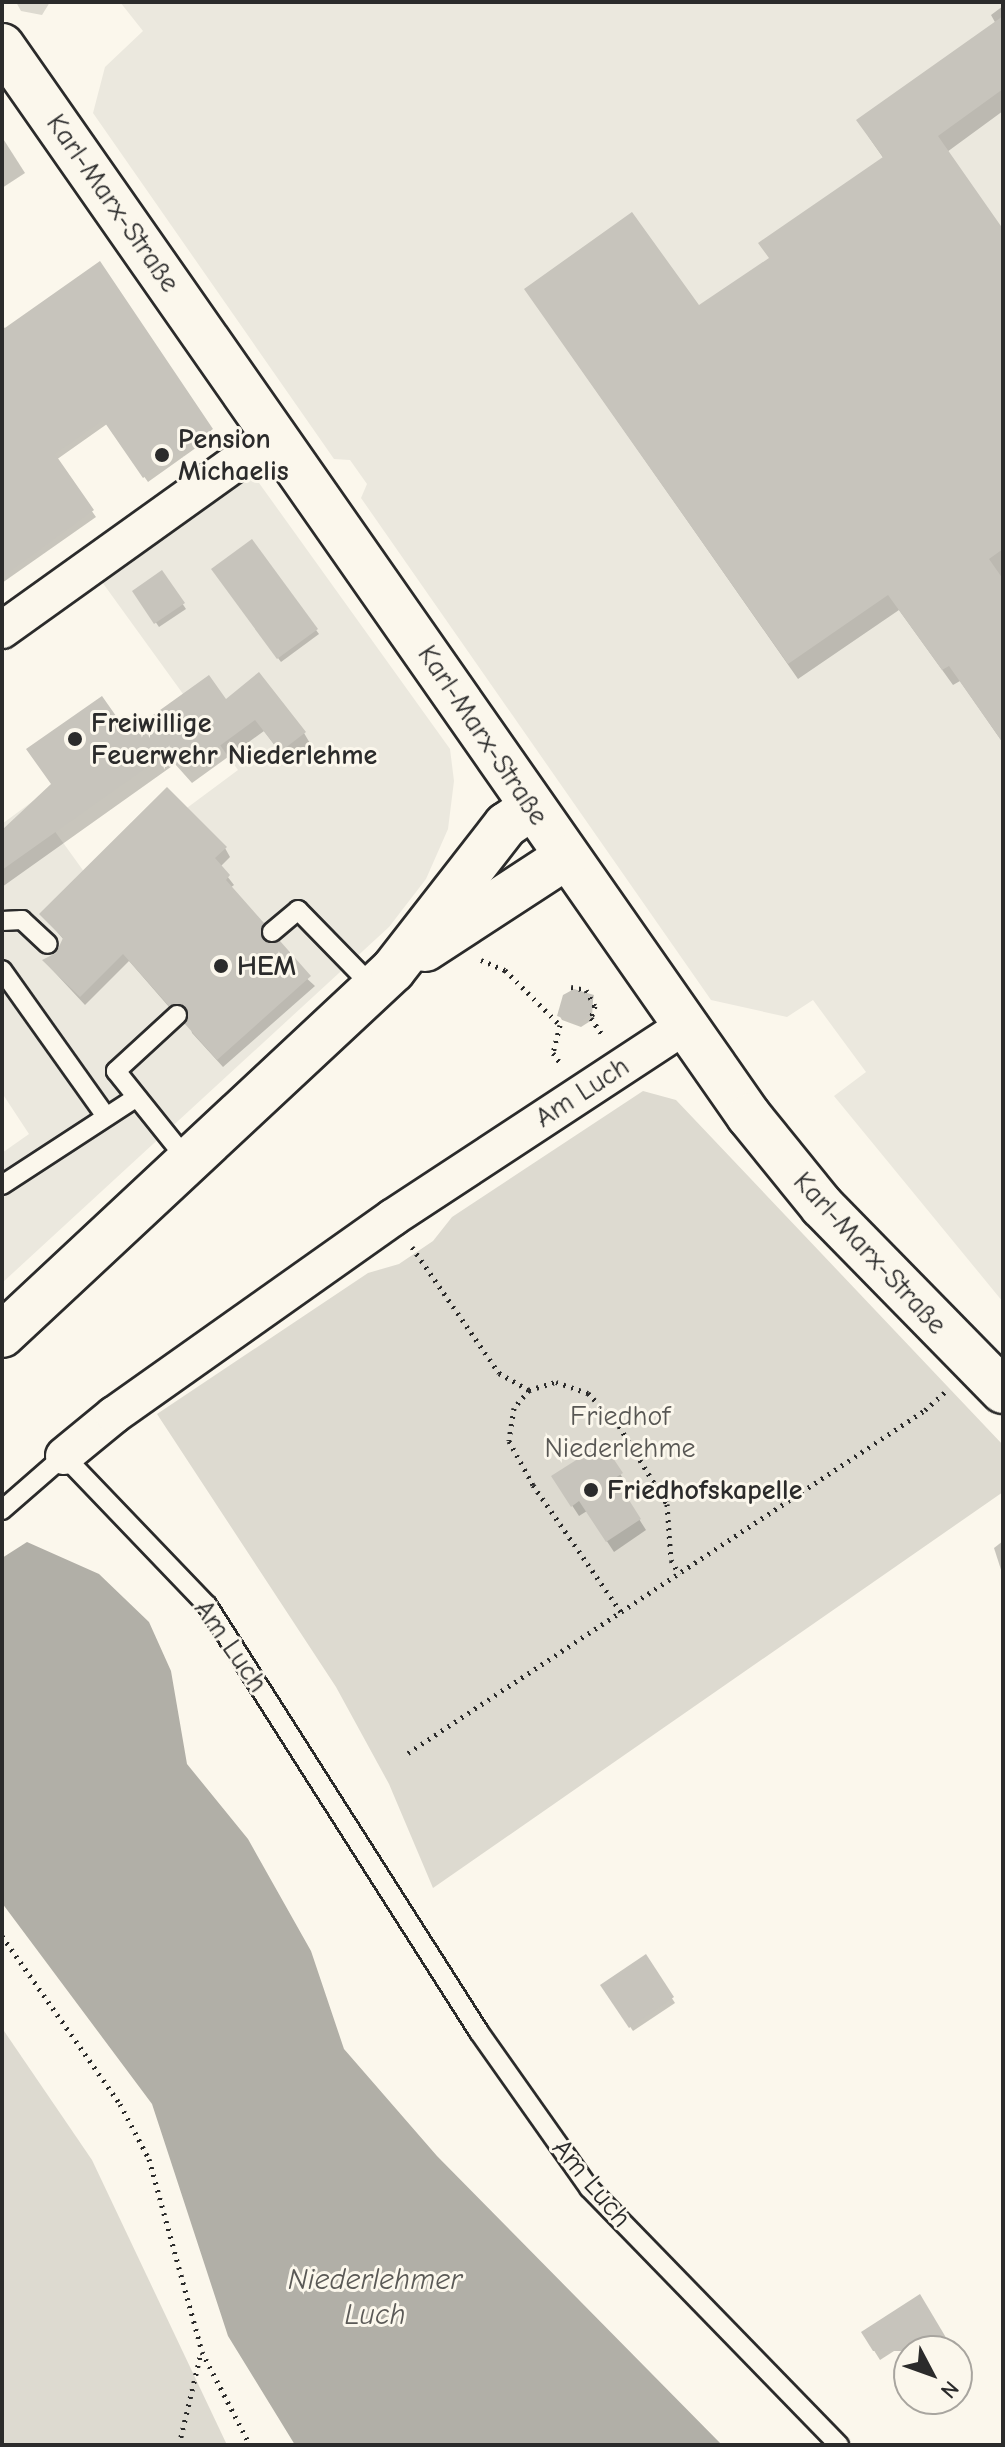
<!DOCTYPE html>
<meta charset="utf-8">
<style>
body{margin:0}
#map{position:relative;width:1005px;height:2447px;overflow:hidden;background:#fbf7ec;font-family:"Comic Neue",sans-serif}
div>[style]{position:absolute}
.built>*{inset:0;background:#ebe8de}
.green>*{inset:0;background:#dddad0}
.water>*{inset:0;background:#b1afa7}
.shadow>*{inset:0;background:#0003}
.building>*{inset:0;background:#c7c4bc}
.path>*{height:5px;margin-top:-2.5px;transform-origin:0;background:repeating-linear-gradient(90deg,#2b2b2b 0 2px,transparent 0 8px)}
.roads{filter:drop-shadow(2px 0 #2b2b2b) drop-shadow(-2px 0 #2b2b2b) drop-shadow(0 2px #2b2b2b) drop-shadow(0 -2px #2b2b2b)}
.service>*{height:18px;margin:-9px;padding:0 9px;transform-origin:9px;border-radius:9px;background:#fbf7ec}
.minor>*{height:36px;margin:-18px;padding:0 18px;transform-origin:18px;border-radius:18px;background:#fbf7ec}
.tertiary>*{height:44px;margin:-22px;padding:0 22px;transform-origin:22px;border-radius:22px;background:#fbf7ec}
.dots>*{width:22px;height:22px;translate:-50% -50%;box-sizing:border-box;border:4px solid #fbf7ec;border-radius:50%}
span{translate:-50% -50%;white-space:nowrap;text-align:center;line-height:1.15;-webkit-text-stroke:6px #fbf7ec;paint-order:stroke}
.street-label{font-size:28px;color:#2b2b2b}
.poi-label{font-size:28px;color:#2b2b2b;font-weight:700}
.left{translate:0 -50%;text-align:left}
.park-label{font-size:28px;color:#585754}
.water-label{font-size:30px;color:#5a5956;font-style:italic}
.frame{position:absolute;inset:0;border:4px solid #2b2b2b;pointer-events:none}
.north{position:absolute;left:893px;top:2335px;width:80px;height:80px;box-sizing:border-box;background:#fbf7ec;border:2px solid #a8a59f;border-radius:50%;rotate:131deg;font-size:22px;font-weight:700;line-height:32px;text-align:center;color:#2b2b2b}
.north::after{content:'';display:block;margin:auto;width:28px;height:36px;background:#2b2b2b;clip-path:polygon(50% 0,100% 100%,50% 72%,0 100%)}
</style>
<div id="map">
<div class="built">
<div style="clip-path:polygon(120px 2px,1003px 2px,1003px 1302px,834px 1096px,866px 1072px,813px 1000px,787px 1017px,711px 1000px,361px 498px,367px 484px,350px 460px,334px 459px,93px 113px,105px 67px,143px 31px)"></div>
<div style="clip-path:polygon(249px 469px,450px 749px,454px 781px,448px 829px,426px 879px,389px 927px,2px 1283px,2px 1153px,29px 1134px,2px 1093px,2px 824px,33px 801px,90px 880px,238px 770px,97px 575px)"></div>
</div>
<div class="green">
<div style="clip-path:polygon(16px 2px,50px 2px,42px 15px,21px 11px)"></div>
<div style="clip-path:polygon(643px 1091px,676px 1100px,1003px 1445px,1003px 1492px,433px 1888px,389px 1784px,336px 1687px,157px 1414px,368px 1273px,399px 1264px,433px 1241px,452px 1217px)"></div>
<div style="clip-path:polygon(2px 2028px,92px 2160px,227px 2445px,2px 2445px)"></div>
</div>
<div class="water">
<div style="clip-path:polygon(27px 1542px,99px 1574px,149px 1622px,171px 1671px,187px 1764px,248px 1839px,311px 1951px,344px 2049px,437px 2156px,722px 2445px,295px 2445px,228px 2336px,152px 2104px,2px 1903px,2px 1558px)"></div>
</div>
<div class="shadow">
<div style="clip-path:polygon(1003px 6px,1003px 111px,947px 152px,1003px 233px,1003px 743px,960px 681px,953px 685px,899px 610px,798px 679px,526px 290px,699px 308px,770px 259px,884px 159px,868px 136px,996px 24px,991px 15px)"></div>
<div style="clip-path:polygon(2px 137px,25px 173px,2px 188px)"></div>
<div style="clip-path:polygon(99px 264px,214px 435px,148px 482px,107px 424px,56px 460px,96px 517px,2px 583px,2px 324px,6px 330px)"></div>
<div style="clip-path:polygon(162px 573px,186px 609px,159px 627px,135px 592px)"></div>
<div style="clip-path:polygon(216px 574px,316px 630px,319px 634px,281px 662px)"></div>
<div style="clip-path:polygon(225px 702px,304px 733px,311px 745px,288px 763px,264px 731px,192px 783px,175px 764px,2px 887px,2px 832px,128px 736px)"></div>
<div style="clip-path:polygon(225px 848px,230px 857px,220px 867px,234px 885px,230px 888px,262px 924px,267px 942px,315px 986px,223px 1067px,192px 1033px,188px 1016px,176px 1015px,129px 961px,85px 1005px,44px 961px,58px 954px,64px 940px,42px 914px)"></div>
<div style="clip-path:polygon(593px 996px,592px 1020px,581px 1027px,562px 1020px,559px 1015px)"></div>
<div style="clip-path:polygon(603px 1446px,627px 1485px,620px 1489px,646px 1530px,614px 1552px,587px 1511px,579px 1516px,560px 1487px)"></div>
<div style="clip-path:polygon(1003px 1541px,1003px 1576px,994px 1548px)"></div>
<div style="clip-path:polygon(645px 1956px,675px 2003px,633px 2031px,602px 1985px)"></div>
<div style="clip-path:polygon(863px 2333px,953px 2351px,910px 2351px,905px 2344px,880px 2360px)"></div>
<div style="clip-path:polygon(957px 2358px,963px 2368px,957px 2372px)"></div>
</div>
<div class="building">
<div style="clip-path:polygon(1003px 16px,1003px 89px,938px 136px,1003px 229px,1003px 549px,989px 559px,1003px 579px,1003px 743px,949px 666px,942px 670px,888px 595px,788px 664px,524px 289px,632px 212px,699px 305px,769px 258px,758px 243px,883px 157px,856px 120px)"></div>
<div style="clip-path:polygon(100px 261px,213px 429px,143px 478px,103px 420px,55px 454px,94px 510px,2px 577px,2px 330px)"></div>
<div style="clip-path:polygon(252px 539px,318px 629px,277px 659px,211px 569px)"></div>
<div style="clip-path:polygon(162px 570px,185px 603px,154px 624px,132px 591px)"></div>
<div style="clip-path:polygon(259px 672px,306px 732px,280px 752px,255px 720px,184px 772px,167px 753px,2px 870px,2px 830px,51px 784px,26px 749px,102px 696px,128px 733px,209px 675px,226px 699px)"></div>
<div style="clip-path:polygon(167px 787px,227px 847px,215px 858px,230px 875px,226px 880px,264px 923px,262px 939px,280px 941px,311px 976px,217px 1060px,185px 1024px,186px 1008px,169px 1006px,123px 954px,80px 997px,42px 960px,56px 953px,63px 938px,39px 914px)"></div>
<div style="clip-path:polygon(574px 989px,594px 995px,590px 1015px,578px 1023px,557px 1016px,563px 995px)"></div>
<div style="clip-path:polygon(603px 1443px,623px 1473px,615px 1478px,641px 1519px,606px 1542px,579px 1501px,571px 1507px,551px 1476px)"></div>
<div style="clip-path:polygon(646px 1954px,674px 1997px,629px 2028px,600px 1985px)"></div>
<div style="clip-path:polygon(920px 2294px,954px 2351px,873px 2351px,861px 2332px)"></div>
</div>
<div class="path">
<div style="left:481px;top:960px;width:26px;rotate:23deg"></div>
<div style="left:505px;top:970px;width:78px;rotate:45deg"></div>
<div style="left:560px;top:1025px;width:29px;rotate:104deg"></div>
<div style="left:553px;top:1053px;width:14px;rotate:54deg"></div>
<div style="left:571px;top:987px;width:15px;rotate:11deg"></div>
<div style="left:586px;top:990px;width:18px;rotate:61deg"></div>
<div style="left:595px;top:1006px;width:13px;rotate:108deg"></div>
<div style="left:591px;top:1018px;width:22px;rotate:56deg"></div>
<div style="left:412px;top:1247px;width:153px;rotate:55.4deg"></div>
<div style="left:499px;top:1373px;width:34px;rotate:30deg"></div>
<div style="left:529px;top:1390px;width:28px;rotate:-17deg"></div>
<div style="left:556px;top:1382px;width:34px;rotate:19deg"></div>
<div style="left:588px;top:1393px;width:45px;rotate:46.8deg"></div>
<div style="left:619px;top:1426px;width:92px;rotate:58.4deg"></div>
<div style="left:667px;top:1504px;width:56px;rotate:85.9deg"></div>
<div style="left:671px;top:1560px;width:16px;rotate:60deg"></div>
<div style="left:529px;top:1390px;width:23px;rotate:130deg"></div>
<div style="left:514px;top:1408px;width:33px;rotate:99deg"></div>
<div style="left:509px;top:1441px;width:50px;rotate:61.4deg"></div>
<div style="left:533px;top:1485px;width:155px;rotate:55.3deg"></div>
<div style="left:408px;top:1753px;width:620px;rotate:-33.56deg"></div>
<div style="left:925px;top:1410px;width:31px;rotate:-42deg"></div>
<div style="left:2px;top:1936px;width:205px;rotate:54.9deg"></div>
<div style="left:120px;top:2104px;width:62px;rotate:62.2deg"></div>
<div style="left:149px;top:2159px;width:200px;rotate:74.6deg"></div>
<div style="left:202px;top:2352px;width:105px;rotate:62.7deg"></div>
<div style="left:179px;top:2445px;width:95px;rotate:-76.6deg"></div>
</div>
<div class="roads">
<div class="service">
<div style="left:2px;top:921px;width:20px;rotate:-3deg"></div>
<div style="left:22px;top:920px;width:35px;rotate:43deg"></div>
<div style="left:272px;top:932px;width:34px;rotate:-40deg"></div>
<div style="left:298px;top:910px;width:109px;rotate:45.7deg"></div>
<div style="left:2px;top:970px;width:178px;rotate:54.6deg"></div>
<div style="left:177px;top:1015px;width:83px;rotate:137.4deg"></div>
<div style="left:116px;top:1071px;width:115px;rotate:51.3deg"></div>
<div style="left:2px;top:1185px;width:158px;rotate:-33.1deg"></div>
<div style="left:2px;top:1510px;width:82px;rotate:-41.1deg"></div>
<div style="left:64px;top:1456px;width:207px;rotate:46.2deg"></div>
<div style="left:207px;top:1605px;width:506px;rotate:57.5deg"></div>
<div style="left:479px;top:2032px;width:191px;rotate:54.8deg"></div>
<div style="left:589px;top:2188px;width:359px;rotate:45.8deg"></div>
</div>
<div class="minor">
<div style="left:2px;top:630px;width:337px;rotate:-35.6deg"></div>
<div style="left:64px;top:1456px;width:65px;rotate:-39.4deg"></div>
<div style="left:114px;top:1415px;width:341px;rotate:-35.3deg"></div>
<div style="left:392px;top:1218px;width:348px;rotate:-33.3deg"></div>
</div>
<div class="tertiary">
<div style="left:2px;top:46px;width:1305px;rotate:55.08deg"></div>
<div style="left:749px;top:1116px;width:116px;rotate:51deg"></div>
<div style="left:822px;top:1206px;width:259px;rotate:45.6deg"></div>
<div style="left:425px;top:949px;width:168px;rotate:-33.1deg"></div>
<div style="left:2px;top:1335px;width:535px;rotate:-43.03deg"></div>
<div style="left:393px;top:970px;width:184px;rotate:-52.1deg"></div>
<div style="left:506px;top:825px;width:32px;rotate:-34deg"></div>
</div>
</div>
<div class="dots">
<div style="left:162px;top:455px;background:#2b2b2b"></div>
<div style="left:75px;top:739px;background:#2b2b2b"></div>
<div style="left:221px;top:966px;background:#2b2b2b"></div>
<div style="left:591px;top:1490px;background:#2b2b2b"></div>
</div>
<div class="street-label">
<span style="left:113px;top:203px;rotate:55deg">Karl-Marx-Straße</span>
<span style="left:483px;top:735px;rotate:56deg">Karl-Marx-Straße</span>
<span style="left:582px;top:1092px;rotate:-33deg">Am Luch</span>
<span style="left:870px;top:1253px;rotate:47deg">Karl-Marx-Straße</span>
<span style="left:231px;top:1646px;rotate:55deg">Am Luch</span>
<span style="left:592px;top:2183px;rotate:50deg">Am Luch</span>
</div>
<div class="poi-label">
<span class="left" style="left:178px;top:455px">Pension<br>Michaelis</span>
<span class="left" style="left:91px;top:739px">Freiwillige<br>Feuerwehr Niederlehme</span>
<span class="left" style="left:237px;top:966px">HEM</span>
<span class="left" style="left:607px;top:1490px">Friedhofskapelle</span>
</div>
<div class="park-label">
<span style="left:620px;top:1432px">Friedhof<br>Niederlehme</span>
</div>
<div class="water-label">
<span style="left:375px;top:2297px">Niederlehmer<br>Luch</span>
</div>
<div class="frame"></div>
<div class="north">N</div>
</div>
